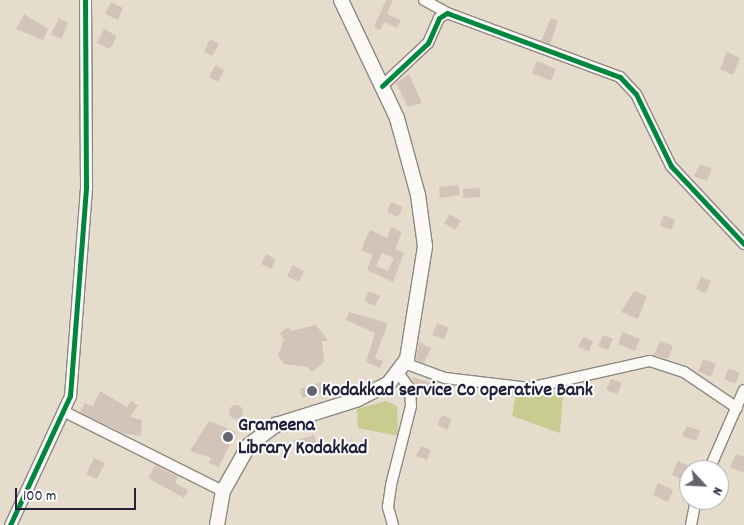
<!DOCTYPE html>
<style>
body{margin:0}
#map{position:relative;width:744px;height:525px;overflow:hidden;background:#e6dccc;font-family:Dekko,sans-serif}
div>[style]{position:absolute}
.green>*{inset:0;background:#c9cc90}
.building>*{inset:0;background:#d4c3b8}
.round{border-radius:50%}
.roads{filter:drop-shadow(1px 0 #8d8884) drop-shadow(-1px 0 #8d8884) drop-shadow(0 1px #8d8884) drop-shadow(0 -1px #8d8884)}
.minor>*{height:10px;margin:-5px;padding:0 5px;transform-origin:5px;border-radius:5px;background:#fbfaf7}
.tertiary>*{height:11px;margin:-5.5px;padding:0 5.5px;transform-origin:5.5px;border-radius:5.5px;background:#fbfaf7}
.secondary>*{height:14px;margin:-7px;padding:0 7px;transform-origin:7px;border-radius:7px;background:#fbfaf7}
.cycleway>*{height:5px;margin:-2.5px;padding:0 2.5px;transform-origin:2.5px;border-radius:2.5px;background:#00873e}
.dots>*{width:14px;height:14px;translate:-50% -50%;box-sizing:border-box;border:2px solid #fff;border-radius:50%}
span{translate:-50% -50%;white-space:nowrap;text-align:center;line-height:1.15;-webkit-text-stroke:4px #fff;paint-order:stroke}
.poi-label{font-size:20px;color:#22223b;font-weight:700}
.left{translate:0 -50%;text-align:left}
.north{position:absolute;left:679px;top:460px;width:50px;height:50px;box-sizing:border-box;background:#fff;border:1px solid #a7a7b1;border-radius:50%;rotate:115deg;font-size:14px;font-weight:700;line-height:20px;text-align:center;color:#22223b}
.north::after{content:'';display:block;margin:auto;width:18px;height:22px;background:#67636e;clip-path:polygon(50% 0,100% 100%,50% 72%,0 100%)}
.scale{position:absolute;left:15px;top:488px;width:121px;height:22px;box-sizing:border-box;border:2px solid #22223b;border-top:0;padding-left:6px;font-size:15px;line-height:18px;white-space:nowrap;color:#22223b;-webkit-text-stroke:4px #fff;paint-order:stroke}
</style>
<div id="map">
<div class="green">
<div style="clip-path:polygon(516px 392px,563px 393px,560px 433px,512px 416px)"></div>
<div style="clip-path:polygon(386px 401px,397px 406px,398px 436px,358px 428px,357px 409px)"></div>
</div>
<div class="building">
<div style="clip-path:polygon(386px 0,393px 0,387px 14px,401px 20px,397px 28px,384px 22px,380px 30px,374px 27px)"></div>
<div style="clip-path:polygon(111px 2px,123px 8px,118px 20px,105px 14px)"></div>
<div style="clip-path:polygon(24px 14px,48px 29px,43px 40px,16px 29px)"></div>
<div style="clip-path:polygon(59px 18px,68px 23px,61px 39px,51px 34px)"></div>
<div style="clip-path:polygon(551px 18px,558px 21px,550px 44px,541px 41px)"></div>
<div style="clip-path:polygon(104px 29px,117px 36px,110px 49px,97px 43px)"></div>
<div style="clip-path:polygon(210px 39px,219px 44px,212px 56px,204px 52px)"></div>
<div style="clip-path:polygon(727px 52px,740px 58px,733px 75px,720px 69px)"></div>
<div style="clip-path:polygon(537px 61px,556px 69px,551px 81px,532px 73px)"></div>
<div style="clip-path:polygon(215px 65px,224px 70px,218px 82px,209px 77px)"></div>
<div style="clip-path:polygon(409px 74px,422px 103px,408px 107px,396px 83px)"></div>
<div style="clip-path:polygon(700px 164px,712px 169px,707px 181px,694px 176px)"></div>
<div style="clip-path:polygon(458px 185px,460px 195px,440px 198px,439px 187px)"></div>
<div style="clip-path:polygon(480px 188px,480px 197px,463px 198px,463px 189px)"></div>
<div style="clip-path:polygon(391px 202px,403px 207px,398px 217px,387px 212px)"></div>
<div style="clip-path:polygon(450px 214px,461px 221px,455px 230px,444px 223px)"></div>
<div style="clip-path:polygon(664px 215px,675px 220px,671px 230px,660px 225px)"></div>
<div style="clip-path:polygon(evenodd,391px 227px,402px 232px,395px 249px,404px 253px,393px 282px,367px 270px,373px 255px,361px 250px,370px 230px,387px 238px,391px 227px,382px 253px,394px 258px,388px 271px,376px 266px,382px 253px)"></div>
<div style="clip-path:polygon(266px 254px,276px 259px,271px 269px,261px 264px)"></div>
<div style="clip-path:polygon(293px 265px,304px 271px,299px 282px,287px 276px)"></div>
<div style="clip-path:polygon(701px 277px,711px 281px,706px 293px,696px 289px)"></div>
<div style="clip-path:polygon(369px 291px,380px 296px,375px 306px,364px 301px)"></div>
<div style="clip-path:polygon(634px 291px,647px 296px,638px 319px,621px 312px)"></div>
<div style="clip-path:polygon(349px 312px,388px 323px,375px 358px,383px 361px,380px 368px,366px 362px,375px 333px,346px 320px)"></div>
<div style="clip-path:polygon(437px 323px,449px 328px,444px 339px,432px 335px)"></div>
<div style="clip-path:polygon(316px 325px,328px 341px,322px 341px,324px 362px,312px 372px,308px 367px,284px 364px,278px 355px,284px 340px,280px 333px,288px 327px,291px 331px)"></div>
<div style="clip-path:polygon(623px 332px,640px 339px,635px 351px,618px 344px)"></div>
<div style="clip-path:polygon(603px 335px,613px 339px,608px 350px,598px 346px)"></div>
<div style="clip-path:polygon(583px 337px,593px 341px,589px 351px,578px 347px)"></div>
<div style="clip-path:polygon(660px 341px,673px 346px,668px 359px,654px 355px)"></div>
<div style="clip-path:polygon(419px 342px,431px 348px,424px 363px,416px 360px)"></div>
<div style="clip-path:polygon(703px 359px,716px 364px,711px 377px,698px 371px)"></div>
<div style="clip-path:polygon(729px 368px,740px 373px,735px 384px,724px 379px)"></div>
<div style="clip-path:polygon(412px 377px,444px 387px,439px 397px,417px 388px)"></div>
<div style="clip-path:polygon(611px 379px,622px 383px,617px 394px,606px 390px)"></div>
<div style="clip-path:polygon(321px 382px,324px 393px,302px 398px,300px 389px)"></div>
<div style="clip-path:polygon(100px 391px,127px 407px,131px 401px,138px 405px,130px 417px,142px 420px,141px 436px,123px 433px,80px 412px,85px 403px,93px 406px)"></div>
<div class="round" style="left:229px;top:405px;width:14px;height:14px"></div>
<div style="clip-path:polygon(442px 415px,452px 419px,447px 430px,437px 425px)"></div>
<div style="clip-path:polygon(209px 421px,236px 432px,219px 467px,209px 463px,211px 458px,190px 451px)"></div>
<div style="clip-path:polygon(687px 426px,700px 431px,696px 441px,682px 436px)"></div>
<div style="clip-path:polygon(314px 435px,317px 445px,296px 451px,293px 441px)"></div>
<div style="clip-path:polygon(421px 446px,431px 450px,427px 460px,416px 456px)"></div>
<div style="clip-path:polygon(736px 454px,744px 457px,744px 473px,730px 467px)"></div>
<div style="clip-path:polygon(94px 458px,105px 463px,97px 479px,86px 474px)"></div>
<div style="clip-path:polygon(678px 461px,689px 466px,689px 483px,672px 475px)"></div>
<div style="clip-path:polygon(155px 465px,178px 477px,175px 483px,188px 490px,184px 498px,148px 478px)"></div>
<div style="clip-path:polygon(658px 483px,673px 490px,668px 502px,653px 495px)"></div>
</div>
<div class="roads">
<div class="minor">
<div style="left:424px;top:0;width:26px;rotate:29deg"></div>
<div style="left:382px;top:86px;width:63px;rotate:-43.1deg"></div>
<div style="left:428px;top:43px;width:27px;rotate:-66deg"></div>
<div style="left:439px;top:18px;width:9px;rotate:-32deg"></div>
<div style="left:447px;top:13px;width:184px;rotate:20.3deg"></div>
<div style="left:620px;top:77px;width:23px;rotate:47deg"></div>
<div style="left:636px;top:94px;width:80px;rotate:64.1deg"></div>
<div style="left:671px;top:166px;width:107px;rotate:46.9deg"></div>
<div style="left:404px;top:363px;width:44px;rotate:20.1deg"></div>
<div style="left:445px;top:378px;width:85px;rotate:6.8deg"></div>
<div style="left:529px;top:388px;width:124px;rotate:-12.6deg"></div>
<div style="left:650px;top:361px;width:36px;rotate:18deg"></div>
<div style="left:684px;top:372px;width:64px;rotate:34.2deg"></div>
<div style="left:65px;top:412px;width:177px;rotate:26.6deg"></div>
<div style="left:709px;top:470px;width:87px;rotate:-66.4deg"></div>
<div style="left:393px;top:525px;width:19px;rotate:-106deg"></div>
<div style="left:388px;top:507px;width:22px;rotate:-82deg"></div>
<div style="left:391px;top:485px;width:81px;rotate:-75.8deg"></div>
<div style="left:411px;top:406px;width:17px;rotate:-93deg"></div>
<div style="left:410px;top:389px;width:22px;rotate:-126deg"></div>
<div style="left:691px;top:525px;width:25px;rotate:-79deg"></div>
</div>
<div class="tertiary">
<div style="left:10px;top:525px;width:142px;rotate:-65.1deg"></div>
<div style="left:70px;top:396px;width:211px;rotate:-85.6deg"></div>
<div style="left:86px;top:186px;width:186px;rotate:-90.3deg"></div>
</div>
<div class="secondary">
<div style="left:217px;top:525px;width:35px;rotate:-80deg"></div>
<div style="left:223px;top:491px;width:53px;rotate:-60.5deg"></div>
<div style="left:249px;top:445px;width:34px;rotate:-37deg"></div>
<div style="left:276px;top:425px;width:84px;rotate:-17.4deg"></div>
<div style="left:356px;top:400px;width:37px;rotate:-27deg"></div>
<div style="left:389px;top:383px;width:30px;rotate:-53deg"></div>
<div style="left:407px;top:359px;width:114px;rotate:-80.9deg"></div>
<div style="left:425px;top:246px;width:51px;rotate:-97.8deg"></div>
<div style="left:418px;top:195px;width:80px;rotate:-105.3deg"></div>
<div style="left:397px;top:118px;width:131px;rotate:-115.4deg"></div>
</div>
</div>
<div class="cycleway">
<div style="left:382px;top:86px;width:63px;rotate:-43.1deg"></div>
<div style="left:428px;top:43px;width:27px;rotate:-66deg"></div>
<div style="left:439px;top:18px;width:9px;rotate:-32deg"></div>
<div style="left:447px;top:13px;width:184px;rotate:20.3deg"></div>
<div style="left:620px;top:77px;width:23px;rotate:47deg"></div>
<div style="left:636px;top:94px;width:80px;rotate:64.1deg"></div>
<div style="left:671px;top:166px;width:107px;rotate:46.9deg"></div>
<div style="left:10px;top:525px;width:142px;rotate:-65.1deg"></div>
<div style="left:70px;top:396px;width:211px;rotate:-85.6deg"></div>
<div style="left:86px;top:186px;width:186px;rotate:-90.3deg"></div>
</div>
<div class="dots">
<div style="left:312px;top:391px;background:#67636e"></div>
<div style="left:228px;top:437px;background:#67636e"></div>
</div>
<div class="poi-label">
<span class="left" style="left:322px;top:391px">Kodakkad service Co operative Bank</span>
<span class="left" style="left:238px;top:438px">Grameena<br>Library Kodakkad</span>
</div>
<div class="north">N</div>
<div class="scale">100 m</div>
</div>
